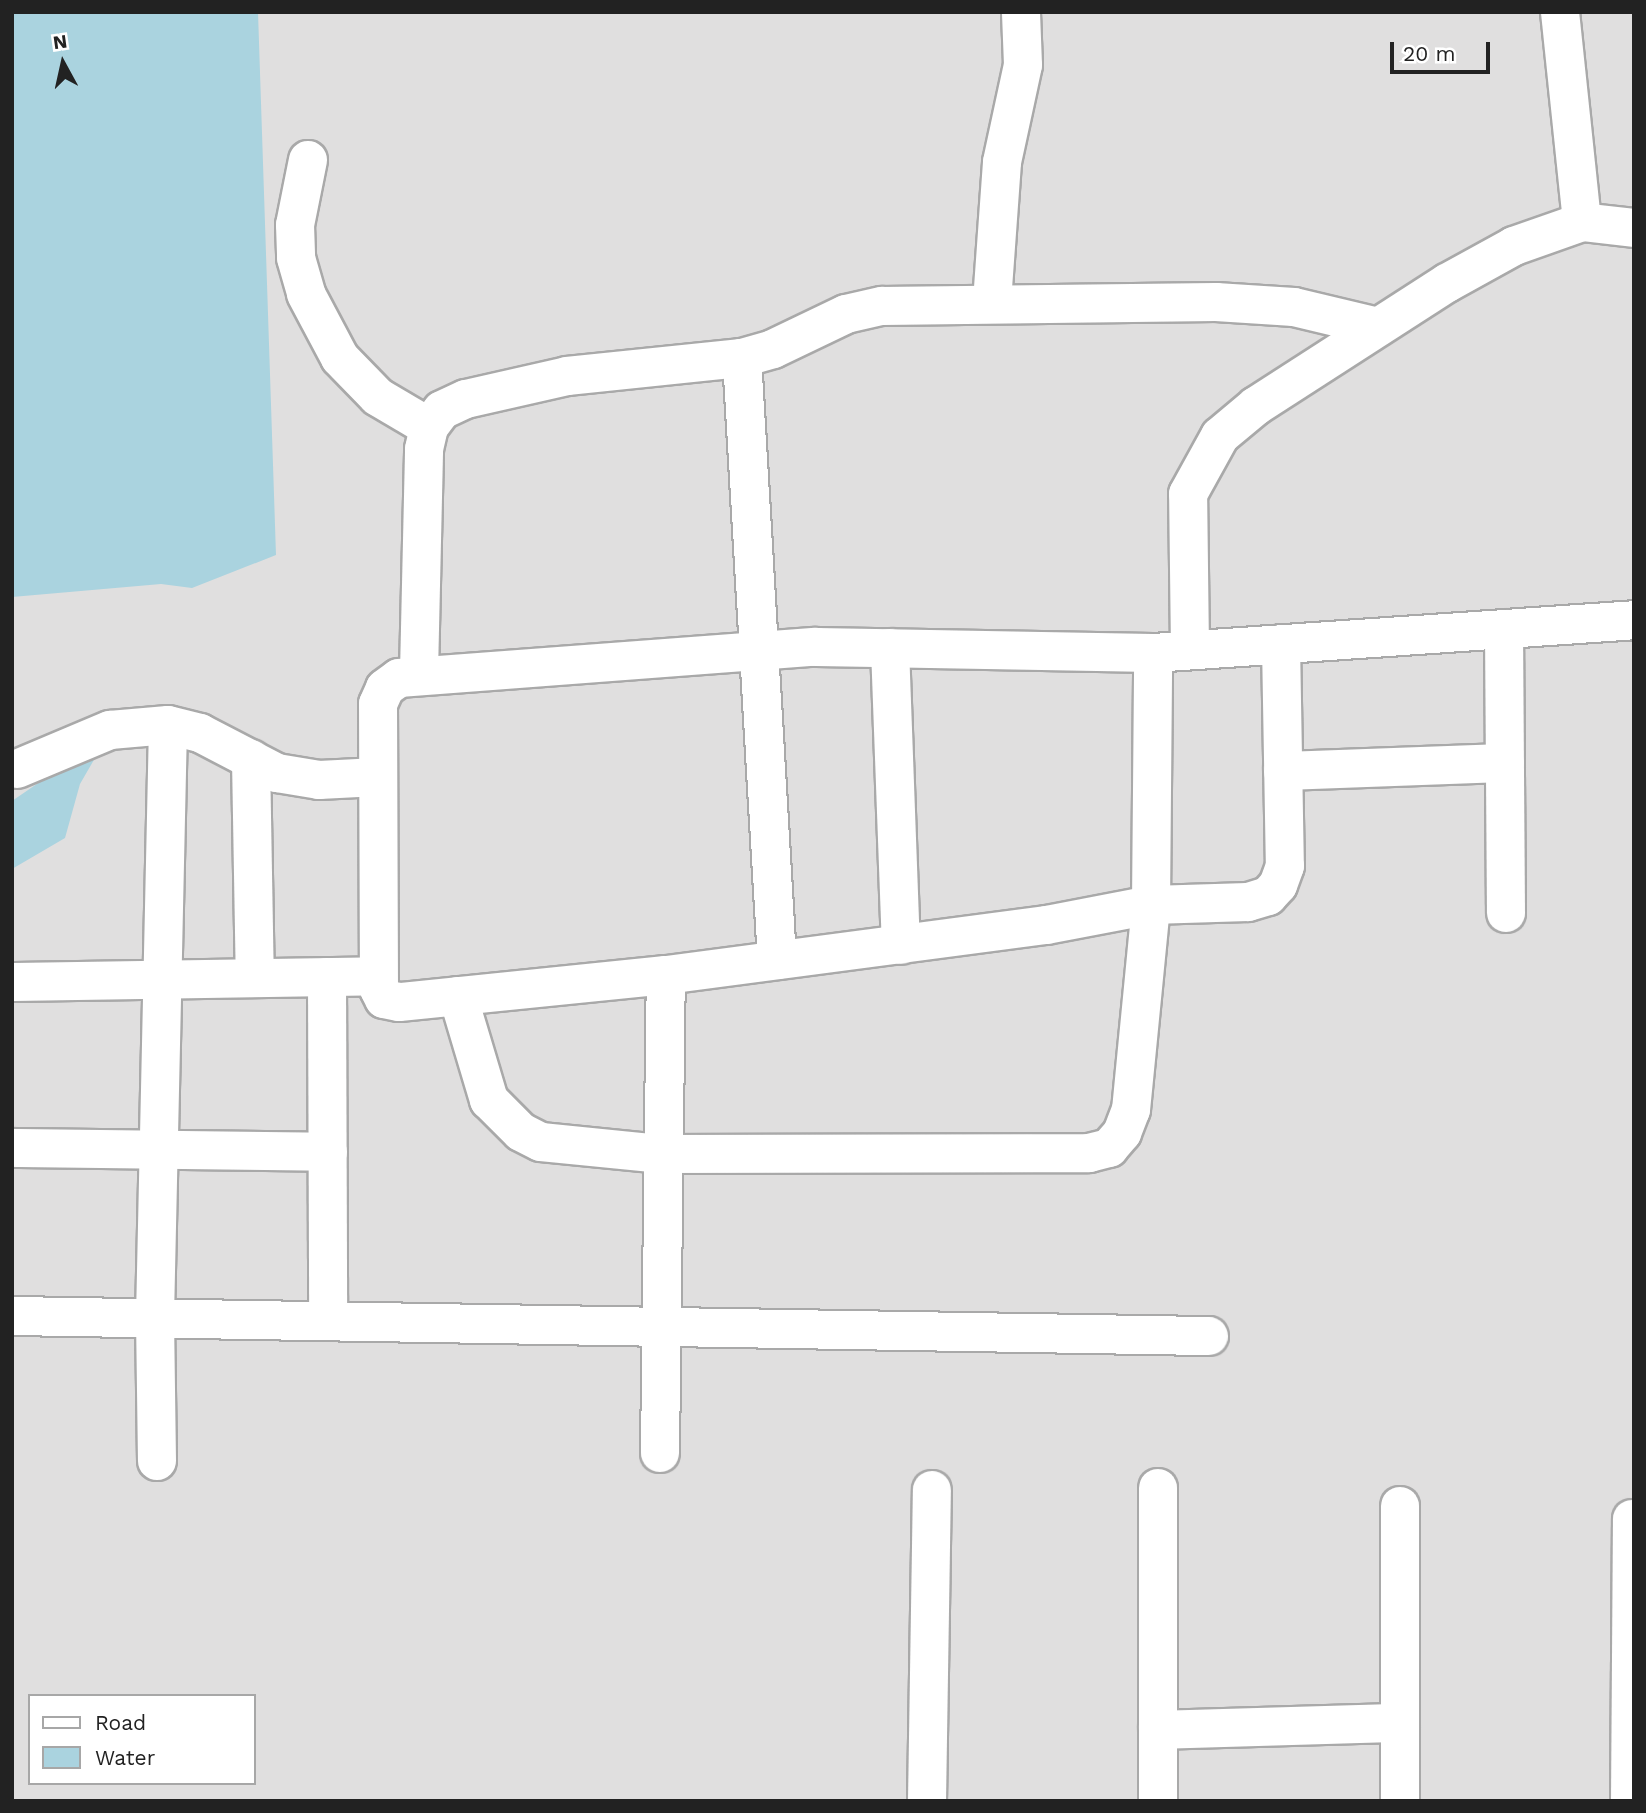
<!DOCTYPE html>
<style>
body{margin:0}
#map{position:relative;width:1646px;height:1813px;overflow:hidden;background:#f2efe9;font-family:"Work Sans",sans-serif}
div>[style]{position:absolute}
.residential>*{inset:0;background:#e0dfdf}
.water>*{inset:0;background:#aad3df}
.roads{filter:drop-shadow(2px 0 #a9a9a9) drop-shadow(-2px 0 #a9a9a9) drop-shadow(0 2px #a9a9a9) drop-shadow(0 -2px #a9a9a9)}
.minor>*{height:38px;margin:-19px;padding:0 19px;transform-origin:19px;border-radius:19px;background:#fff}
span{translate:-50% -50%;white-space:nowrap;text-align:center;line-height:1.15;-webkit-text-stroke:5px #fff;paint-order:stroke}
.frame{position:absolute;inset:0;border:14px solid #222;pointer-events:none}
.legend{position:absolute;left:28px;top:1694px;width:228px;height:91px;box-sizing:border-box;background:#fff;border:2px solid #a7a7a7;margin:0;padding:9px 12px;list-style:none;font-size:21px;color:#222}
.legend li{display:flex;align-items:center;gap:14px;height:35px}
.legend b{width:35px;border:2px solid #a7a7a7}
.north{position:absolute;left:28px;top:28px;width:70px;height:70px;-webkit-text-stroke:5px #fff;paint-order:stroke;rotate:352deg;font-size:19px;font-weight:700;line-height:28px;text-align:center;color:#222}
.north::after{content:'';display:block;margin:auto;width:24px;height:32px;background:#222;clip-path:polygon(50% 0,100% 100%,50% 72%,0 100%)}
.scale{position:absolute;left:1390px;top:42px;width:100px;height:32px;box-sizing:border-box;border:4px solid #222;border-top:0;padding-left:9px;font-size:21px;line-height:24px;white-space:nowrap;color:#222;-webkit-text-stroke:5px #fff;paint-order:stroke}
</style>
<div id="map">
<div class="residential">
<div style="clip-path:polygon(evenodd,12px 12px,1634px 12px,1634px 1801px,12px 1801px,12px 12px,30px 1696px,254px 1696px,254px 1783px,30px 1783px,30px 1696px)"></div>
</div>
<div class="water">
<div style="clip-path:polygon(12px 12px,258px 12px,276px 555px,192px 588px,161px 584px,12px 597px)"></div>
<div style="clip-path:polygon(82px 753px,95px 758px,80px 784px,65px 838px,12px 869px,12px 801px)"></div>
</div>
<div class="roads">
<div class="minor">
<div style="left:1560px;top:12px;width:211px;rotate:84deg"></div>
<div style="left:308px;top:160px;width:66px;rotate:101.3deg"></div>
<div style="left:295px;top:225px;width:33px;rotate:88deg"></div>
<div style="left:296px;top:258px;width:37px;rotate:74deg"></div>
<div style="left:306px;top:294px;width:72px;rotate:62deg"></div>
<div style="left:340px;top:358px;width:54px;rotate:45.7deg"></div>
<div style="left:378px;top:397px;width:59px;rotate:30.5deg"></div>
<div style="left:992px;top:302px;width:140px;rotate:-85.9deg"></div>
<div style="left:1002px;top:162px;width:99px;rotate:-77.8deg"></div>
<div style="left:1023px;top:65px;width:53px;rotate:-92.2deg"></div>
<div style="left:742px;top:358px;width:603px;rotate:86.67deg"></div>
<div style="left:1504px;top:629px;width:284px;rotate:89.6deg"></div>
<div style="left:1281px;top:644px;width:222px;rotate:89deg"></div>
<div style="left:1285px;top:866px;width:20px;rotate:110deg"></div>
<div style="left:1278px;top:885px;width:15px;rotate:132deg"></div>
<div style="left:1268px;top:896px;width:21px;rotate:163deg"></div>
<div style="left:1248px;top:902px;width:97px;rotate:178.2deg"></div>
<div style="left:1151px;top:905px;width:107px;rotate:169.2deg"></div>
<div style="left:1046px;top:925px;width:383px;rotate:172.5deg"></div>
<div style="left:666px;top:975px;width:268px;rotate:174.2deg"></div>
<div style="left:399px;top:1002px;width:15px;rotate:-169deg"></div>
<div style="left:384px;top:999px;width:11px;rotate:-117deg"></div>
<div style="left:379px;top:989px;width:285px;rotate:-90.2deg"></div>
<div style="left:378px;top:704px;width:17px;rotate:-66deg"></div>
<div style="left:385px;top:688px;width:17px;rotate:-36deg"></div>
<div style="left:399px;top:678px;width:418px;rotate:-4.3deg"></div>
<div style="left:816px;top:647px;width:337px;rotate:1deg"></div>
<div style="left:1153px;top:653px;width:482px;rotate:-3.9deg"></div>
<div style="left:890px;top:648px;width:297px;rotate:87.9deg"></div>
<div style="left:1190px;top:650px;width:156px;rotate:-90.7deg"></div>
<div style="left:1188px;top:494px;width:66px;rotate:-61.1deg"></div>
<div style="left:1220px;top:436px;width:47px;rotate:-39.8deg"></div>
<div style="left:1256px;top:406px;width:227px;rotate:-32.8deg"></div>
<div style="left:1447px;top:283px;width:77px;rotate:-28.9deg"></div>
<div style="left:1514px;top:246px;width:72px;rotate:-19.4deg"></div>
<div style="left:1582px;top:222px;width:52px;rotate:6.6deg"></div>
<div style="left:419px;top:673px;width:224px;rotate:-88.7deg"></div>
<div style="left:424px;top:449px;width:23px;rotate:-77deg"></div>
<div style="left:429px;top:427px;width:21px;rotate:-53deg"></div>
<div style="left:442px;top:410px;width:26px;rotate:-25deg"></div>
<div style="left:466px;top:399px;width:104px;rotate:-12.8deg"></div>
<div style="left:567px;top:376px;width:176px;rotate:-5.9deg"></div>
<div style="left:742px;top:358px;width:32px;rotate:-16deg"></div>
<div style="left:773px;top:349px;width:81px;rotate:-25.6deg"></div>
<div style="left:846px;top:314px;width:37px;rotate:-13deg"></div>
<div style="left:882px;top:306px;width:334px;rotate:-0.7deg"></div>
<div style="left:1216px;top:302px;width:78px;rotate:3.7deg"></div>
<div style="left:1294px;top:307px;width:86px;rotate:13.4deg"></div>
<div style="left:251px;top:759px;width:219px;rotate:89deg"></div>
<div style="left:17px;top:769px;width:101px;rotate:-22.8deg"></div>
<div style="left:110px;top:730px;width:58px;rotate:-4.9deg"></div>
<div style="left:168px;top:725px;width:33px;rotate:14deg"></div>
<div style="left:200px;top:733px;width:87px;rotate:27.5deg"></div>
<div style="left:277px;top:773px;width:43px;rotate:9.5deg"></div>
<div style="left:319px;top:780px;width:59px;rotate:-2.9deg"></div>
<div style="left:1283px;top:771px;width:222px;rotate:-2.1deg"></div>
<div style="left:327px;top:977px;width:341px;rotate:89.8deg"></div>
<div style="left:12px;top:982px;width:365px;rotate:-0.9deg"></div>
<div style="left:458px;top:996px;width:109px;rotate:73.4deg"></div>
<div style="left:489px;top:1100px;width:45px;rotate:45deg"></div>
<div style="left:521px;top:1132px;width:22px;rotate:27deg"></div>
<div style="left:541px;top:1142px;width:122px;rotate:5.7deg"></div>
<div style="left:662px;top:1154px;width:427px;rotate:-0.1deg"></div>
<div style="left:1089px;top:1153px;width:21px;rotate:-14deg"></div>
<div style="left:1109px;top:1148px;width:20px;rotate:-49deg"></div>
<div style="left:1122px;top:1133px;width:25px;rotate:-69deg"></div>
<div style="left:1131px;top:1110px;width:206px;rotate:-84.4deg"></div>
<div style="left:1151px;top:905px;width:252px;rotate:-89.5deg"></div>
<div style="left:12px;top:1148px;width:316px;rotate:0.7deg"></div>
<div style="left:12px;top:1316px;width:1197px;rotate:0.96deg"></div>
<div style="left:660px;top:1453px;width:478px;rotate:-89.3deg"></div>
<div style="left:157px;top:1461px;width:144px;rotate:-90.8deg"></div>
<div style="left:155px;top:1317px;width:592px;rotate:-88.74deg"></div>
<div style="left:1158px;top:1488px;width:313px;rotate:90deg"></div>
<div style="left:1400px;top:1506px;width:295px;rotate:90deg"></div>
<div style="left:1158px;top:1730px;width:242px;rotate:-1.7deg"></div>
<div style="left:927px;top:1801px;width:311px;rotate:-89.1deg"></div>
<div style="left:1630px;top:1801px;width:282px;rotate:-89.6deg"></div>
</div>
</div>
<div class="frame"></div>
<ul class="legend">
<li><b style="height:9px;background:#fff"></b>Road</li>
<li><b style="height:19px;background:#aad3df"></b>Water</li>
</ul>
<div class="north">N</div>
<div class="scale">20 m</div>
</div>
